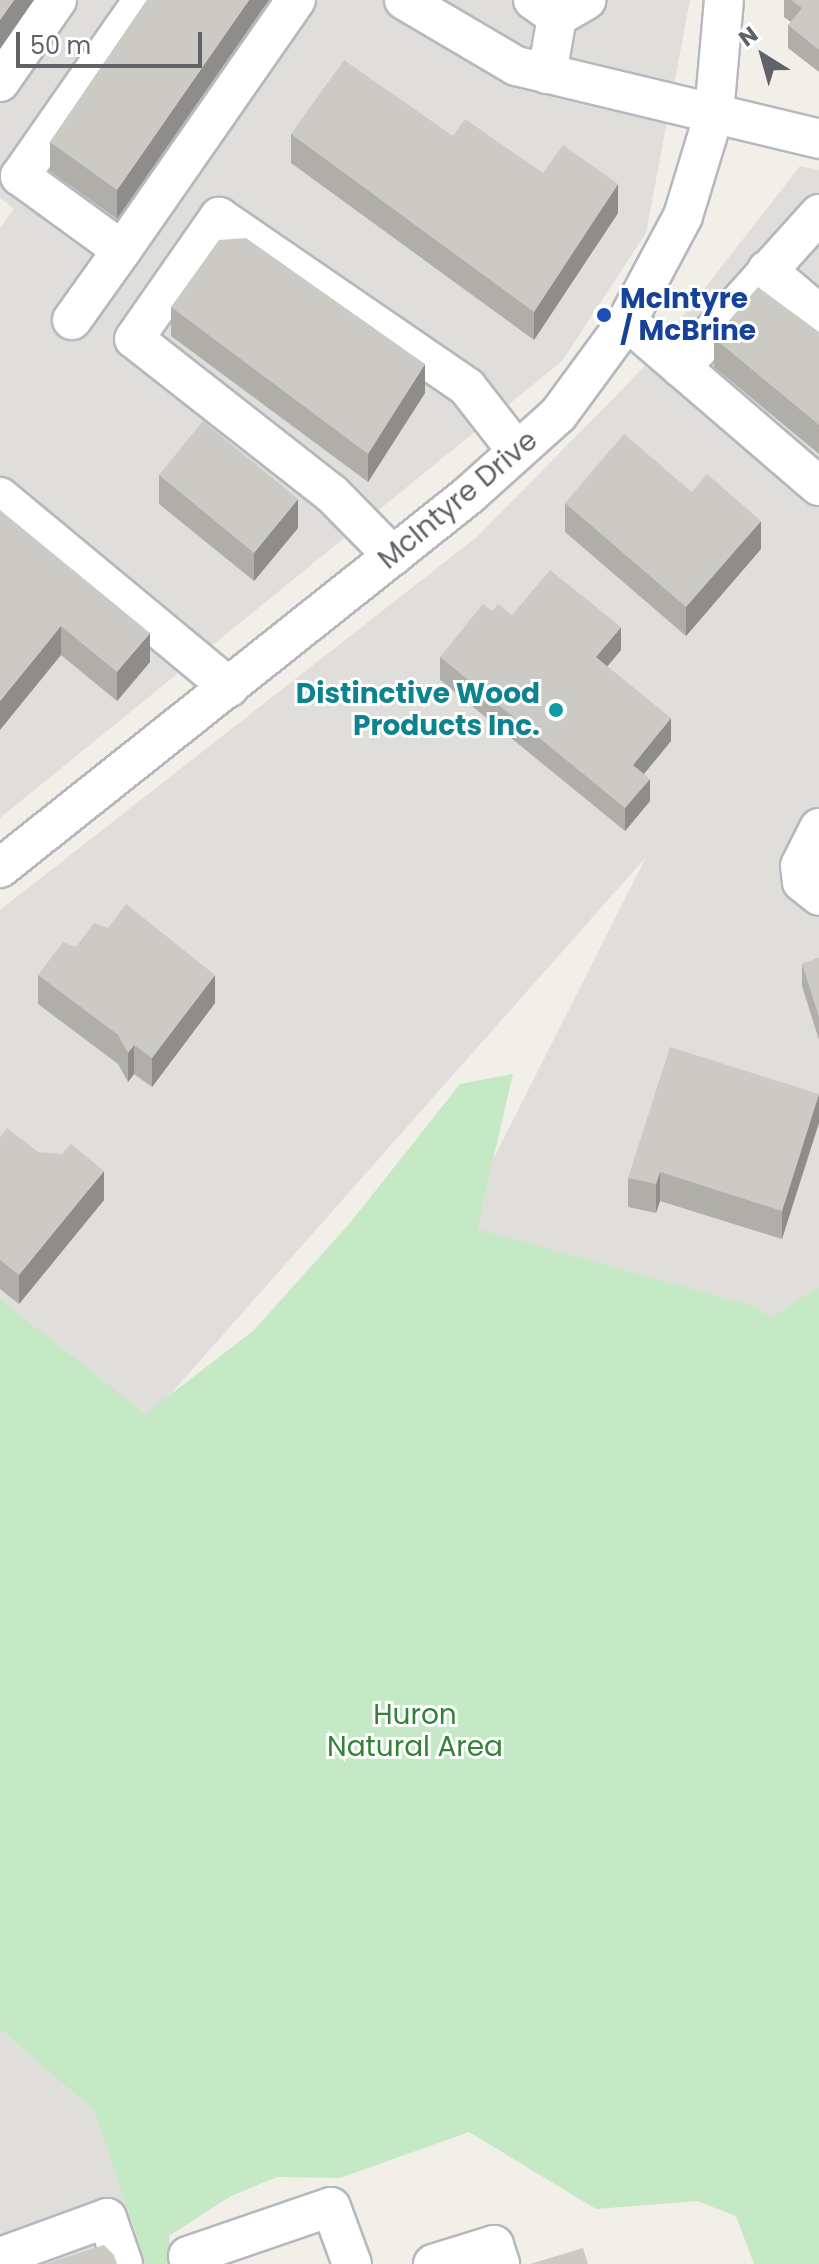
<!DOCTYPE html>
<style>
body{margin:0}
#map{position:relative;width:819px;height:2264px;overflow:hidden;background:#f1efe8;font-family:Poppins,sans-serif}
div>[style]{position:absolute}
.industrial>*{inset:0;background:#e0deda}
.green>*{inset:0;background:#c5e8c5}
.roads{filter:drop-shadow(2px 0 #b5b8bc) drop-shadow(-2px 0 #b5b8bc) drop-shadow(0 2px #b5b8bc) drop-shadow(0 -2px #b5b8bc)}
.minor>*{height:38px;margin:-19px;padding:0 19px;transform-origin:19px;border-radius:19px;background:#fff}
.wall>*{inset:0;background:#afaea9}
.shaded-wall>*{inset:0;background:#8f8d8a}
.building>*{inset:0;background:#cccac5}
.dots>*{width:22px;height:22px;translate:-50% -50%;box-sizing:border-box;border:4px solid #fff;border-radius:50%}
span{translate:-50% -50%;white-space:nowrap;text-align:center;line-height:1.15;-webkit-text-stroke:6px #fff;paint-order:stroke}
.transit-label{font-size:28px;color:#164399;font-weight:700}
.left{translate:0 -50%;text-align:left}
.street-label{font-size:28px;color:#5f6368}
.culture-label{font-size:28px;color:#0d838f;font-weight:700}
.right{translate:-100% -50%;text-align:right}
.park-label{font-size:28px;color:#348238}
.north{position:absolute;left:723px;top:16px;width:80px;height:80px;-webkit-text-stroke:6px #fff;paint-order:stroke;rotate:323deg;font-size:22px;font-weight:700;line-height:32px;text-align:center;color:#5f6368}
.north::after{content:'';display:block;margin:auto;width:28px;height:36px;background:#5f6368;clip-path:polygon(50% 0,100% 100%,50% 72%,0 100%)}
.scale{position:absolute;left:16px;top:32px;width:186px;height:36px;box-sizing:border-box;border:4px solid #5f6368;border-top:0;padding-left:10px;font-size:24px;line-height:28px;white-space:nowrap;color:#5f6368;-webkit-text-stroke:6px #fff;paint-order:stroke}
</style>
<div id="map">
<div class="industrial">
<div style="clip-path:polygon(0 0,690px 0,646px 233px,562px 361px,0 818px,0 228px,14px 209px,0 198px)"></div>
<div style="clip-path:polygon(800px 166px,819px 170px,819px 1361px,754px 1306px,460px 1225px,646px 857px,143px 1425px,0 1299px,0 910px,478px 536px,641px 370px)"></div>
<div style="clip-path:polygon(0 2029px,94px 2111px,146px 2264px,0 2264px)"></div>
</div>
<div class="green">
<div style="clip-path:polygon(513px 1074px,477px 1229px,754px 1306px,771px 1318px,819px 1287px,819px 2264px,754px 2264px,736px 2216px,697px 2201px,596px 2209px,469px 2132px,340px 2178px,277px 2177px,231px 2196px,169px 2236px,172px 2264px,146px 2264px,94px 2111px,0 2029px,0 1299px,145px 1414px,253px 1331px,350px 1223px,460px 1084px)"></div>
</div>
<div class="roads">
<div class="minor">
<div style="left:143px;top:0;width:215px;rotate:124.9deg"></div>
<div style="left:20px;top:176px;width:126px;rotate:36deg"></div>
<div style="left:122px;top:250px;width:305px;rotate:-55.2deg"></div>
<div style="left:404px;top:0;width:130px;rotate:30.5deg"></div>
<div style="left:516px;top:66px;width:312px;rotate:13.5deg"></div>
<div style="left:533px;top:0;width:29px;rotate:35deg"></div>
<div style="left:557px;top:17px;width:58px;rotate:100deg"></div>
<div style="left:557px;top:17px;width:34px;rotate:-30deg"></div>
<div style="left:0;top:82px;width:100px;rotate:-55.2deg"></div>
<div style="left:767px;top:270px;width:68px;rotate:40.2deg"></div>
<div style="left:72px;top:320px;width:86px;rotate:-54.5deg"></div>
<div style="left:627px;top:321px;width:253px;rotate:40.7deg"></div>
<div style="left:681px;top:368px;width:207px;rotate:-48.1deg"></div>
<div style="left:0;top:497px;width:298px;rotate:39.7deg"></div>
<div style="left:393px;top:556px;width:87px;rotate:-134.5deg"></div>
<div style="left:332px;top:494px;width:251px;rotate:-141.9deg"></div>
<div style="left:134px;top:339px;width:149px;rotate:-55.1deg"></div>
<div style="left:219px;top:217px;width:301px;rotate:34.4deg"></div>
<div style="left:467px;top:387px;width:81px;rotate:52deg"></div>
<div style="left:819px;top:828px;width:42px;rotate:116.6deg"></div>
<div style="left:800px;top:866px;width:16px;rotate:83deg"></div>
<div style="left:802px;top:882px;width:22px;rotate:39deg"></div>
<div style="left:0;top:868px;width:599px;rotate:-38.5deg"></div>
<div style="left:469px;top:495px;width:120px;rotate:-42deg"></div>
<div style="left:558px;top:415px;width:117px;rotate:-53.7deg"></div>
<div style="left:627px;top:321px;width:119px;rotate:-61.9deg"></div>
<div style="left:683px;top:216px;width:107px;rotate:-73.1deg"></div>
<div style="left:714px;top:114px;width:114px;rotate:-85deg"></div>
<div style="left:0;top:2257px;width:114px;rotate:-20deg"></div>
<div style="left:107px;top:2218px;width:49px;rotate:70.8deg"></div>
<div style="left:190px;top:2264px;width:8px;rotate:-104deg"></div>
<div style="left:188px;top:2256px;width:151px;rotate:-18.9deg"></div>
<div style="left:331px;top:2207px;width:61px;rotate:69.8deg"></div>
<div style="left:433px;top:2264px;width:64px;rotate:-17.3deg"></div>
<div style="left:494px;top:2245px;width:20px;rotate:72deg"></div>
</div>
</div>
<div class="wall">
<div style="clip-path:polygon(147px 0,117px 219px,50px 171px,50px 142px)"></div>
<div style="clip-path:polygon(784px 0,819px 0,819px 72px,788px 48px,788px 25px,791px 22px,784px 17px)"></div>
<div style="clip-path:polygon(291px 134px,453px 136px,543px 173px,618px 213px,534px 340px,291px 163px)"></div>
<div style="clip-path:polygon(171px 307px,425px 393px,368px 482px,171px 336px)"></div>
<div style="clip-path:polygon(819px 332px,819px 454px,714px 367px,714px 338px)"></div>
<div style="clip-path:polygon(159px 475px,298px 528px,254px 581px,159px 504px)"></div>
<div style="clip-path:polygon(692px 492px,761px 549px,686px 636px,565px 532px,565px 503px)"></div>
<div style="clip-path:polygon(0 510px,150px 662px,117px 701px,61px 655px)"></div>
<div style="clip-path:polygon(512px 615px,621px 650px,607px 666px,671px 741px,644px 774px,650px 801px,625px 831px,440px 680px,440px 657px)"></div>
<div style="clip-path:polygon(819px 958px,819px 1040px,802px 986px,802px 964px)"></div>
<div style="clip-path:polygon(38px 975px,215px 1003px,152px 1087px,134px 1074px,128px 1082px,118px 1064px,38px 1004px)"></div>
<div style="clip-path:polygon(819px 1094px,782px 1239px,660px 1201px,656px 1213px,628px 1207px,628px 1178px)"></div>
<div style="clip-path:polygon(0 1137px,38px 1152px,104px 1200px,19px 1304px,0 1289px)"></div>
</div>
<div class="shaded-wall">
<div style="clip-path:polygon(14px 0,34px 0,0 49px,0 20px)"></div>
<div style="clip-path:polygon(249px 0,269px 0,117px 219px,117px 190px)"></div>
<div style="clip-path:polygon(618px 184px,618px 213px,534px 340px,534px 312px)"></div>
<div style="clip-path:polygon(425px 364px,425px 393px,368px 482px,368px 454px)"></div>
<div style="clip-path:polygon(298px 499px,298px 528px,254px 581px,254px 553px)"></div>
<div style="clip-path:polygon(761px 521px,761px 549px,686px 636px,686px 607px)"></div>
<div style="clip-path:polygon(61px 626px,61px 655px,0 730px,0 701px)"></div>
<div style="clip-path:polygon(621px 627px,621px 650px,596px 680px,596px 657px)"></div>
<div style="clip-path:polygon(150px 633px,150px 662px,117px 701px,117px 672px)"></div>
<div style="clip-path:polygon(671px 718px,671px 741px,633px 787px,633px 765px)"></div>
<div style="clip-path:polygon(650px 779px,650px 801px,625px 831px,625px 808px)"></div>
<div style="clip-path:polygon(215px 975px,215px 1003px,152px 1087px,152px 1058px)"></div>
<div style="clip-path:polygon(134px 1045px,134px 1074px,128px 1082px,128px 1053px)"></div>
<div style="clip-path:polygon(819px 1094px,819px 1123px,782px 1239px,782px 1211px)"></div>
<div style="clip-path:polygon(104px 1171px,104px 1200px,19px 1304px,19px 1275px)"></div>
<div style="clip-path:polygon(660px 1172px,660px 1201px,656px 1213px,656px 1184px)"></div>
</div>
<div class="building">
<div style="clip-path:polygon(0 0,14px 0,0 20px)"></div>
<div style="clip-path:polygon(147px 0,249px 0,117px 190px,50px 142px)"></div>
<div style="clip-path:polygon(791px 0,819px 0,819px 50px,788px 25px,802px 8px)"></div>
<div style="clip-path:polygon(344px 60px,453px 136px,465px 119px,543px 173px,563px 145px,618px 184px,534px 312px,291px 134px)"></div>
<div style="clip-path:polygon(246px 238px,425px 364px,368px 454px,171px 307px,219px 240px)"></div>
<div style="clip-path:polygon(758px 287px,819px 332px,819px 425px,714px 338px)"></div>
<div style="clip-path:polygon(203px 421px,298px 499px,254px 553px,159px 475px)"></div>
<div style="clip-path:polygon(624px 434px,692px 492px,707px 474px,761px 521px,686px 607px,565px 503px)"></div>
<div style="clip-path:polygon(0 510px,150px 633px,117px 672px,61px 626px,0 701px)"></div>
<div style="clip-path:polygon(550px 570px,621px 627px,596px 657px,671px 718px,633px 765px,650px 779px,625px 808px,440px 657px,483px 604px,492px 611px,498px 604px,512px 615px)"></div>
<div style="clip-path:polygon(126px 904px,215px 975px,152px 1058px,134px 1045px,128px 1053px,118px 1035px,38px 975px,63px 942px,76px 947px,94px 923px,108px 928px)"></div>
<div style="clip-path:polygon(819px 958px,819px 1017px,802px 964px)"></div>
<div style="clip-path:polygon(670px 1047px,819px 1094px,782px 1211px,660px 1172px,656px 1184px,628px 1178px)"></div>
<div style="clip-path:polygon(7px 1128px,38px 1152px,62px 1154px,71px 1144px,104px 1171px,19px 1275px,0 1260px,0 1137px)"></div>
<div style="clip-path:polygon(104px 2245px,114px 2255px,117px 2264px,46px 2264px)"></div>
<div style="clip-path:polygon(583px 2248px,588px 2264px,530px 2264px)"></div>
</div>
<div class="dots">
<div style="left:604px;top:315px;background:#1a4fb4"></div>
<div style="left:556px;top:710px;background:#0f9aa8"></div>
</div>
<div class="transit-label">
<span class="left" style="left:620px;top:315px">McIntyre<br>/ McBrine</span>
</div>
<div class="street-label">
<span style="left:458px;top:500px;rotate:-40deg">McIntyre Drive</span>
</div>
<div class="culture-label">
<span class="right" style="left:540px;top:710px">Distinctive Wood<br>Products Inc.</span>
</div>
<div class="park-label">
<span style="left:415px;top:1731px">Huron<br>Natural Area</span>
</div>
<div class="north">N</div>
<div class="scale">50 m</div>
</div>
